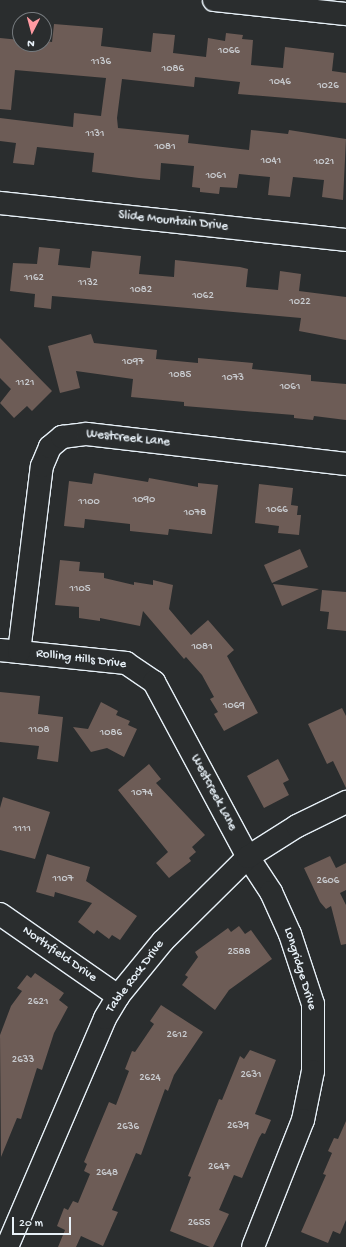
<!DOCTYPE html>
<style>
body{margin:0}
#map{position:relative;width:346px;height:1247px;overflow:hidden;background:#2a2d2e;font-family:"Gochi Hand",sans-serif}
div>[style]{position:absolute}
.building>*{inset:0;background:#6d5c56}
.roads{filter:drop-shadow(1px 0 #e8f1f8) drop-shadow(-1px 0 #e8f1f8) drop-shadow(0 1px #e8f1f8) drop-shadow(0 -1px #e8f1f8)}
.minor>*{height:22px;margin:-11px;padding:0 11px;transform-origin:11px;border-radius:11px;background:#2a2d2e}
span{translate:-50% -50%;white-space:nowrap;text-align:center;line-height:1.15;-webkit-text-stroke:3px #2a2d2e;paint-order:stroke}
.number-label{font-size:11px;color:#c9ccd0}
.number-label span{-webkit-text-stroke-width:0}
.street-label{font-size:13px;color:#e8f1f8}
.north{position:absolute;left:12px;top:12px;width:40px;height:40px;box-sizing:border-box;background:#2a2d2e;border:1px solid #767b7f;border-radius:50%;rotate:186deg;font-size:11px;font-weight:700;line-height:16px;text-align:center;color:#e8f1f8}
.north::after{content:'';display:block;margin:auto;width:14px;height:18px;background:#ff9aa2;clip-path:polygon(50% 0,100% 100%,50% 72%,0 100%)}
.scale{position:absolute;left:12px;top:1217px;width:59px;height:18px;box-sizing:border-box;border:2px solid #e8f1f8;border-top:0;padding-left:5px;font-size:12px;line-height:14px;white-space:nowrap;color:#e8f1f8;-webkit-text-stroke:3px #2a2d2e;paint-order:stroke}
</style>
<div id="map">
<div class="building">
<div style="clip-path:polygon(54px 24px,103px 28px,101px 46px,151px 52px,153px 33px,175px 35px,173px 53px,206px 57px,208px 38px,225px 41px,226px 33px,243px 35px,242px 39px,253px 40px,251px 65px,283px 68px,285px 47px,334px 53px,332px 71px,346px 73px,346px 103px,238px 94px,240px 82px,195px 77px,194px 87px,122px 79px,117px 118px,118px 128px,189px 135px,188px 143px,249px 150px,251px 130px,288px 134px,289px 130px,346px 139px,343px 200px,322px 197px,324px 180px,293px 177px,290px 197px,268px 195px,270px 177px,239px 174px,237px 188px,220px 187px,219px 194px,200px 192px,200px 188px,192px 187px,194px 166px,161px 163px,160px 180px,139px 178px,92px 172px,94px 153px,37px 147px,34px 165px,13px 163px,16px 143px,0 141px,0 118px,73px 127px,74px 113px,101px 116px,106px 78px,15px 70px,11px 110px,0 109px,0 38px,20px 40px,20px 44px,44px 44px,45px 41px,52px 42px)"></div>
<div style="clip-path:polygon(39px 247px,60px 249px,58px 265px,90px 268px,92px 251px,141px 256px,139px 274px,174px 277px,175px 260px,240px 267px,248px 269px,246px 287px,278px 290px,280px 271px,301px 274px,299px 291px,346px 297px,346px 340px,299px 331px,301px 318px,52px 296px,51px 309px,34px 307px,35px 294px,10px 291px,13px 263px,37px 264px)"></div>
<div style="clip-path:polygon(91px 334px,94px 343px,157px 350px,156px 359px,198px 363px,198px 358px,253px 363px,252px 369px,311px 375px,311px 381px,346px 384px,346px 420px,314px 416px,313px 420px,294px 418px,294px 415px,184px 406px,184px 402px,131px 397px,133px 379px,76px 371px,80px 388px,60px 393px,48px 346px)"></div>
<div style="clip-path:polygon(0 338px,52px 391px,32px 411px,27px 406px,14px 418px,0 403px,11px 389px,0 378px)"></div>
<div style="clip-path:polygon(94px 473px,148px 482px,149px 478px,198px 487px,198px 483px,218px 485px,212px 534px,169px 529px,168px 535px,130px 531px,130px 524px,85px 519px,84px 528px,64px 526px,69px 481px,92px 484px)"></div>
<div style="clip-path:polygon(259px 484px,293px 488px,291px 505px,298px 506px,297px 515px,301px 515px,299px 535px,278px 533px,279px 526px,255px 523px)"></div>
<div style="clip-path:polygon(300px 549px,308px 567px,272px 583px,264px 565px)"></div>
<div style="clip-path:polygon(60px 560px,80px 562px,79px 571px,104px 573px,104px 578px,134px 585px,134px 582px,153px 585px,153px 580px,173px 585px,169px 609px,191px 635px,208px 620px,234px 650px,227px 656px,258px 713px,224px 731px,214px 714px,218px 712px,210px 699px,214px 697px,202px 675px,186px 657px,184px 659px,143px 611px,140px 626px,100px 618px,100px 621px,79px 618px,79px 607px,55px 605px)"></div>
<div style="clip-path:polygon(273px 584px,319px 589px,282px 606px)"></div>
<div style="clip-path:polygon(322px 590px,346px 592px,346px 631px,327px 629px,329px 612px,320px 611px)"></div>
<div style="clip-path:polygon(0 692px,40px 696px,38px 714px,63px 717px,58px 762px,37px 759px,39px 746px,0 742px)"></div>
<div style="clip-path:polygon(101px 702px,118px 711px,116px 715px,130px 721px,128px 725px,137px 729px,124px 757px,107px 748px,91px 752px,73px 727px,88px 729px)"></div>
<div style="clip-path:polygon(342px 708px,346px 716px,346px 788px,333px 761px,327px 764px,308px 724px)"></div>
<div style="clip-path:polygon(278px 759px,289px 780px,283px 783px,289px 795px,264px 808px,247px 776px)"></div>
<div style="clip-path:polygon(149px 764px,161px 779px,156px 783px,205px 835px,192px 847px,196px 852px,189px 858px,191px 861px,169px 878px,156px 863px,168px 852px,118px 790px)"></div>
<div style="clip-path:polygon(3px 797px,50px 812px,35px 859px,0 850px,0 808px)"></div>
<div style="clip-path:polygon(47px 854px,90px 867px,86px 881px,137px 916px,120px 940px,112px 935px,109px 939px,97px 930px,94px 934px,78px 922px,92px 903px,55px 892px,54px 897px,36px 892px)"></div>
<div style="clip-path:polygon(330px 856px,336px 868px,346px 863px,346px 890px,340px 893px,346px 905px,346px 944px,341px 945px,331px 906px,326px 909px,320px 902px,304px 868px)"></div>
<div style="clip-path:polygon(239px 926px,245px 934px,251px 930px,272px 959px,229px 990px,215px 1010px,182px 985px,188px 977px,185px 975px,198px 957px,195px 952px,228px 928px,231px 932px)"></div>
<div style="clip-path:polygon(35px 973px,64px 993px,59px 1000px,68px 1007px,54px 1033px,42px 1070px,37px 1068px,21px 1119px,17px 1118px,1px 1157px,0 1035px,11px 1006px,22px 991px,17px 988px,27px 975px,31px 978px)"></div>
<div style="clip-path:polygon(161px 1005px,203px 1032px,174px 1075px,168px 1091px,165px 1089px,141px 1155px,136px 1153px,112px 1210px,118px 1212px,103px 1246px,81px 1236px,76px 1247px,58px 1247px,65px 1230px,57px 1226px,64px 1208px,68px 1210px,73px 1201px,78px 1203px,90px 1174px,84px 1171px,87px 1164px,84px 1162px,109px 1102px,116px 1105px,129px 1071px,125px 1069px,132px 1051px,135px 1052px,154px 1024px,150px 1021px)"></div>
<div style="clip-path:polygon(250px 1050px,276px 1060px,255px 1114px,271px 1120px,265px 1134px,262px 1133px,259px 1138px,242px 1178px,234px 1175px,219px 1210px,229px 1214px,213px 1247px,210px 1247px,170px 1231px,191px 1177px,188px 1176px,219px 1099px,222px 1100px,240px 1056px,244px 1059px)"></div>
<div style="clip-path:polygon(346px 1121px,346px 1220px,340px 1234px,333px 1231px,328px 1243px,301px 1232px,326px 1175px,323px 1174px,332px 1153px,328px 1151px,334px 1138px,338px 1139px)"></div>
</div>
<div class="roads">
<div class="minor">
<div style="left:214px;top:0;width:133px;rotate:6.1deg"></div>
<div style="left:0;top:203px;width:348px;rotate:6.1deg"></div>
<div style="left:0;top:650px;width:127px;rotate:5.9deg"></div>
<div style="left:126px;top:663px;width:34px;rotate:34deg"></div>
<div style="left:154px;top:682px;width:199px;rotate:61.8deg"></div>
<div style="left:248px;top:857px;width:42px;rotate:56.7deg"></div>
<div style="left:271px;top:892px;width:46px;rotate:65.7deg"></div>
<div style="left:290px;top:934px;width:74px;rotate:71.8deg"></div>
<div style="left:313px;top:1004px;width:67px;rotate:90deg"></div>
<div style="left:313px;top:1071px;width:50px;rotate:101.5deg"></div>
<div style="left:303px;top:1120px;width:136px;rotate:111.5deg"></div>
<div style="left:19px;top:652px;width:187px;rotate:-83deg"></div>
<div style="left:42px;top:466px;width:21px;rotate:-67deg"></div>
<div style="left:50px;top:447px;width:16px;rotate:-40deg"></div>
<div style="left:62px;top:437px;width:25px;rotate:-7deg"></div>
<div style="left:87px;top:434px;width:261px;rotate:6.6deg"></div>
<div style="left:0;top:914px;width:144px;rotate:34.8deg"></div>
<div style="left:7px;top:1247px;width:249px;rotate:-66.8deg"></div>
<div style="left:105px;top:1018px;width:26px;rotate:-59deg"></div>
<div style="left:118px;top:996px;width:71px;rotate:-50.7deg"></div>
<div style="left:163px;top:941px;width:120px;rotate:-44.7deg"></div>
<div style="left:248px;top:857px;width:58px;rotate:-32.3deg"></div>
<div style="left:297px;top:826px;width:55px;rotate:-26.1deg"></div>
</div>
</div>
<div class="number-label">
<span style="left:229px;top:51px">1066</span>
<span style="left:101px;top:62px">1136</span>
<span style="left:173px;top:69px">1086</span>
<span style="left:280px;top:82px">1046</span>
<span style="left:328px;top:86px">1026</span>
<span style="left:95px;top:134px">1131</span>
<span style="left:165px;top:147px">1081</span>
<span style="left:271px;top:161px">1041</span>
<span style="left:324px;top:162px">1021</span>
<span style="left:216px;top:176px">1061</span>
<span style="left:34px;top:278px">1162</span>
<span style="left:88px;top:283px">1132</span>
<span style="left:141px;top:290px">1082</span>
<span style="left:203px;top:296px">1062</span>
<span style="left:300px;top:302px">1022</span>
<span style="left:133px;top:362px">1097</span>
<span style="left:180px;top:375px">1085</span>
<span style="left:233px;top:378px">1073</span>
<span style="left:25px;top:383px">1121</span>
<span style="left:290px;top:387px">1061</span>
<span style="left:144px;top:500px">1090</span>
<span style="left:89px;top:502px">1100</span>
<span style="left:277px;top:510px">1066</span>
<span style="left:195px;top:513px">1078</span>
<span style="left:80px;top:589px">1105</span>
<span style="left:202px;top:647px">1081</span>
<span style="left:234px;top:706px">1069</span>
<span style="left:39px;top:730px">1108</span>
<span style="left:111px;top:733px">1086</span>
<span style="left:142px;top:793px">1074</span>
<span style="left:22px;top:829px">1111</span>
<span style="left:63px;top:879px">1107</span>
<span style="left:328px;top:881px">2606</span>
<span style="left:239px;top:952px">2588</span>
<span style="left:38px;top:1002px">2621</span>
<span style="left:177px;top:1035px">2612</span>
<span style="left:23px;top:1060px">2633</span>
<span style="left:251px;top:1075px">2631</span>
<span style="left:150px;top:1078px">2624</span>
<span style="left:238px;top:1126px">2639</span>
<span style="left:128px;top:1127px">2636</span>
<span style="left:219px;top:1167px">2647</span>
<span style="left:107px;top:1173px">2648</span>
<span style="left:199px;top:1223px">2655</span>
</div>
<div class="street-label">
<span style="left:173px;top:222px;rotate:6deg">Slide Mountain Drive</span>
<span style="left:128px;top:439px;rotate:6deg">Westcreek Lane</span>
<span style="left:81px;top:660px;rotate:7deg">Rolling Hills Drive</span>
<span style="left:213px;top:793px;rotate:62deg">Westcreek Lane</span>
<span style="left:59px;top:955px;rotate:35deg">Northfield Drive</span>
<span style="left:299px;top:969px;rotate:73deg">Longridge Drive</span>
<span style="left:136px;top:977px;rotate:-53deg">Table Rock Drive</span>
</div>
<div class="north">N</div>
<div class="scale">20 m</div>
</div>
